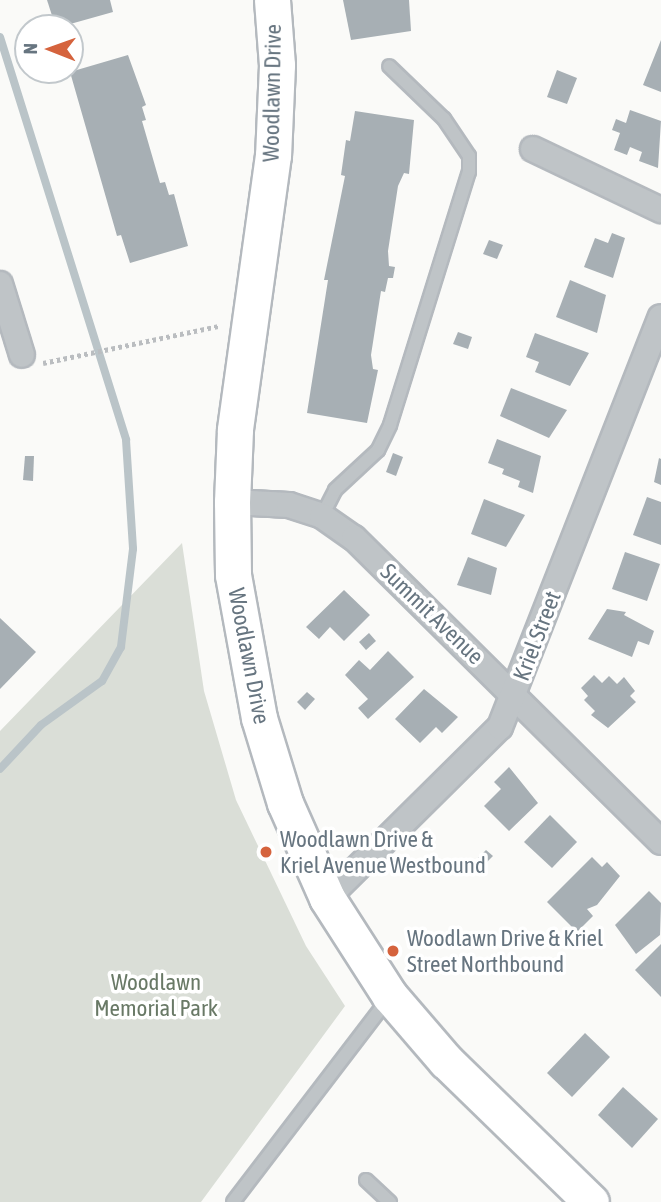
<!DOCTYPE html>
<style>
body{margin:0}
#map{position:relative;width:661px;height:1202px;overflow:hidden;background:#fafaf8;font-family:"Asap Condensed",sans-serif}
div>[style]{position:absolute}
.green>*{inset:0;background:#daded7}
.stream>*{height:8px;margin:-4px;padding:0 4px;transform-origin:4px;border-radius:4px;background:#bac4c8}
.building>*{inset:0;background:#a7afb4}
.path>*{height:4.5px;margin-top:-2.25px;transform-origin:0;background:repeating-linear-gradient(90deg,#babdc0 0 3.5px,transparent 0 7px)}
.roads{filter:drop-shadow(2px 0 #b4b9be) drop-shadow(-2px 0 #b4b9be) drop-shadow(0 2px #b4b9be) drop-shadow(0 -2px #b4b9be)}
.service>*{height:12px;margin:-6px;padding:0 6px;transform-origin:6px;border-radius:6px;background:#bfc4c7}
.minor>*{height:24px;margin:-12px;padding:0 12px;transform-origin:12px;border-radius:12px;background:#bfc4c7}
.secondary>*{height:35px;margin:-17.5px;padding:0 17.5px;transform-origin:17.5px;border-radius:17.5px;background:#fff}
.dots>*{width:19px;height:19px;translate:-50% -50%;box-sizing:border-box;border:4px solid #fff;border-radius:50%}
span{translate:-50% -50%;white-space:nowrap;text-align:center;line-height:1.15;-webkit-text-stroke:7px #fff;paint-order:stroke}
.street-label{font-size:23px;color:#677580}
.poi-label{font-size:23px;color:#677580}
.left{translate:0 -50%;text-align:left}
.park-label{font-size:23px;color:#697966}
.north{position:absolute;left:14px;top:14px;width:70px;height:70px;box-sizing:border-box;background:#fff;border:2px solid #c2c8cc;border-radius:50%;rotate:271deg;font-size:19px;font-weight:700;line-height:28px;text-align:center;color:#677580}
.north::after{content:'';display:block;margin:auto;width:24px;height:32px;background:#d5633d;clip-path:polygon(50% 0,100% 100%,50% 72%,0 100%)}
</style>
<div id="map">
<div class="green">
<div style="clip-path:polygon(182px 543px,204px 691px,236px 800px,306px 946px,345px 1006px,201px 1202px,0 1202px,0 731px)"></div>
</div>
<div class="stream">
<div style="left:0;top:37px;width:422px;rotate:72.6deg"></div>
<div style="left:126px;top:440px;width:109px;rotate:86.3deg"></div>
<div style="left:133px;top:549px;width:99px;rotate:97deg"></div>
<div style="left:121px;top:647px;width:39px;rotate:119deg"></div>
<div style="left:102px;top:681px;width:75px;rotate:144.2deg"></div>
<div style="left:41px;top:725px;width:60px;rotate:133deg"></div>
</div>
<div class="building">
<div style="clip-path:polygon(47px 0,110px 0,113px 12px,56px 28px)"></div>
<div style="clip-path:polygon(343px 0,409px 0,411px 31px,351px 40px)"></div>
<div style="clip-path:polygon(661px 40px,661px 92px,643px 85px)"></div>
<div style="clip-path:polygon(128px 55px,146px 105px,142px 107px,146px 120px,142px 121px,160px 183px,165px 182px,169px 195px,174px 194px,188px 246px,130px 263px,121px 235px,117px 236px,70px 72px)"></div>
<div style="clip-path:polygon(557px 70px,577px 78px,567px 104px,547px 97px)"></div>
<div style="clip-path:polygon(630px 110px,661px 121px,658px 168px,639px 161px,642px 152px,630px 147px,627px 155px,614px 150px,620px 133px,612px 130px,616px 119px,626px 123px)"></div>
<div style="clip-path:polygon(355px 111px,414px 120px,409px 174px,404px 173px,398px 186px,388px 251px,389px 266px,395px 267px,393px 278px,388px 278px,385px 292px,381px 291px,371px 355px,373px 369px,378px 370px,367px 423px,307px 413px,328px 280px,324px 280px,345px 176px,341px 175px,346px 140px,350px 141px)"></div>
<div style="clip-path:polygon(612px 233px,625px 238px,613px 278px,584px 267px,595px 238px,608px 243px)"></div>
<div style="clip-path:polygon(489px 240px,503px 245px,497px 259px,483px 254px)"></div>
<div style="clip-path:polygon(570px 280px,606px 295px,597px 333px,556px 317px)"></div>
<div style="clip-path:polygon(458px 332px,472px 337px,468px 349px,453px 344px)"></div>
<div style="clip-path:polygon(535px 333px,589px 353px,570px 386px,535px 372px,539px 362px,526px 357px)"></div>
<div style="clip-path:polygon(511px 388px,567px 410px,549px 438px,500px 416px)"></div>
<div style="clip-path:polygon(497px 439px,541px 456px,533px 493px,518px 487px,520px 481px,502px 474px,504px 469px,488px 463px)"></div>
<div style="clip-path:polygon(393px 453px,403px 457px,396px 476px,386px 472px)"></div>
<div style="clip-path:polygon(25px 456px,34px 456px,33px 481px,23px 480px)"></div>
<div style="clip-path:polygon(659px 458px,661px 459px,661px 485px,654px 482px)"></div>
<div style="clip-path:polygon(647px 497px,661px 502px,661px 545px,633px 535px)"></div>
<div style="clip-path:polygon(484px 499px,525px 515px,506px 547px,471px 534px)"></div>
<div style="clip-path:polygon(625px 552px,660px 564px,647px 601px,612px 589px)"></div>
<div style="clip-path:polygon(468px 557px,497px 568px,491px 595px,457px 585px)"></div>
<div style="clip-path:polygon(344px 590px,370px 615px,344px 641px,330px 627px,319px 639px,306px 627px)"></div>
<div style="clip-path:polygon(607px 609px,626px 612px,624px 615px,654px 631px,649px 645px,638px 641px,632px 657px,588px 639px)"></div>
<div style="clip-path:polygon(0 618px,36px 652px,0 689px)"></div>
<div style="clip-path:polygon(369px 633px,376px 641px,366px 650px,359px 642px)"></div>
<div style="clip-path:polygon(388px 651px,414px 677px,368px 719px,358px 708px,368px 699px,345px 675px,359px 660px,370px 670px)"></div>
<div style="clip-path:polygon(594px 675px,602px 683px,609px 676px,617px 684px,624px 677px,635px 691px,630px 696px,636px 702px,608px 728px,591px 715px,595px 711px,584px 700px,588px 696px,581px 688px)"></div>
<div style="clip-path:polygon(424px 689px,458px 717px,442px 733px,436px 727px,420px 743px,395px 719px)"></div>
<div style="clip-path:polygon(307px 692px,315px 699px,305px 710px,297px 702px)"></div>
<div style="clip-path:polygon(509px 767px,538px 803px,509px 831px,484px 806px,501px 789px,494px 782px)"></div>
<div style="clip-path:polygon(550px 815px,577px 842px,552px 868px,524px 842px)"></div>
<div style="clip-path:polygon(486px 850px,493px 856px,482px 867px,475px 861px)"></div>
<div style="clip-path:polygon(592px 857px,602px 867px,607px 862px,620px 876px,597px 905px,587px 909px,593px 916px,577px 932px,547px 902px)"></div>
<div style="clip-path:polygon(649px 891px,661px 903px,660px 935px,636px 954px,615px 925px)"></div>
<div style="clip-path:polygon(661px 944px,661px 997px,635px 970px)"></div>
<div style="clip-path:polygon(585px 1033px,610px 1057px,572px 1097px,547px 1073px)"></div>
<div style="clip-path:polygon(623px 1087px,658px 1119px,632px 1148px,598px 1115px)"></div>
</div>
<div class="path">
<div style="left:43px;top:363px;width:180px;rotate:-11.9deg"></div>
</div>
<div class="roads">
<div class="service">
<div style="left:322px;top:516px;width:29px;rotate:-63deg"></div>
<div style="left:335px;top:490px;width:59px;rotate:-42.9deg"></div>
<div style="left:378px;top:450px;width:28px;rotate:-64deg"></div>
<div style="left:390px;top:425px;width:265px;rotate:-72.7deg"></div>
<div style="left:469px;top:172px;width:16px;rotate:-90deg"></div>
<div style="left:469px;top:156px;width:45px;rotate:-124deg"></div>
<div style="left:444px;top:119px;width:76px;rotate:-136.1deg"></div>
<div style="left:366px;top:1180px;width:33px;rotate:43deg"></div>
<div style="left:233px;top:1202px;width:255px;rotate:-52.6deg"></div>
</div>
<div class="minor">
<div style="left:533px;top:149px;width:142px;rotate:25.5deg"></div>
<div style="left:0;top:284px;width:74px;rotate:72.8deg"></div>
<div style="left:232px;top:502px;width:57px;rotate:3deg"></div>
<div style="left:289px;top:505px;width:35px;rotate:18deg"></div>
<div style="left:322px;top:516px;width:39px;rotate:35deg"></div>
<div style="left:354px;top:538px;width:432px;rotate:44.7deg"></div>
<div style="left:327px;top:898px;width:243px;rotate:-44.7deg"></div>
<div style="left:500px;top:727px;width:440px;rotate:-68.6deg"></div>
</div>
<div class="secondary">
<div style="left:272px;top:0;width:65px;rotate:85.6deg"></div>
<div style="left:277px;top:65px;width:90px;rotate:92.5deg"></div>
<div style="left:273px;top:155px;width:278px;rotate:97.9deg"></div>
<div style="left:235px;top:430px;width:72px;rotate:92.4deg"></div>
<div style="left:232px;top:502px;width:73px;rotate:89.2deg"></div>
<div style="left:233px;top:575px;width:145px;rotate:79.7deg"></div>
<div style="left:259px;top:718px;width:89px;rotate:73deg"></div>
<div style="left:285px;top:803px;width:104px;rotate:66.1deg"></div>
<div style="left:327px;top:898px;width:117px;rotate:57.3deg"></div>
<div style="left:390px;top:996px;width:86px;rotate:49.3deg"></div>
<div style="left:446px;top:1061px;width:202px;rotate:44.2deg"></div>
</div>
</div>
<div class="dots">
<div style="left:266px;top:852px;background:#d5633d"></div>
<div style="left:393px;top:951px;background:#d5633d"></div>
</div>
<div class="street-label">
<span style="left:272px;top:93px;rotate:-89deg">Woodlawn Drive</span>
<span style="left:432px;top:614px;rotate:44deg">Summit Avenue</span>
<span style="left:537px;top:636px;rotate:-69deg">Kriel Street</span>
<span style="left:249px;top:656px;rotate:79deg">Woodlawn Drive</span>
</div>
<div class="poi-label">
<span class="left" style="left:280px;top:852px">Woodlawn Drive &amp;<br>Kriel Avenue Westbound</span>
<span class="left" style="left:407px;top:951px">Woodlawn Drive &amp; Kriel<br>Street Northbound</span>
</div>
<div class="park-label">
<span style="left:156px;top:995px">Woodlawn<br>Memorial Park</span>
</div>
<div class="north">N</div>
</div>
